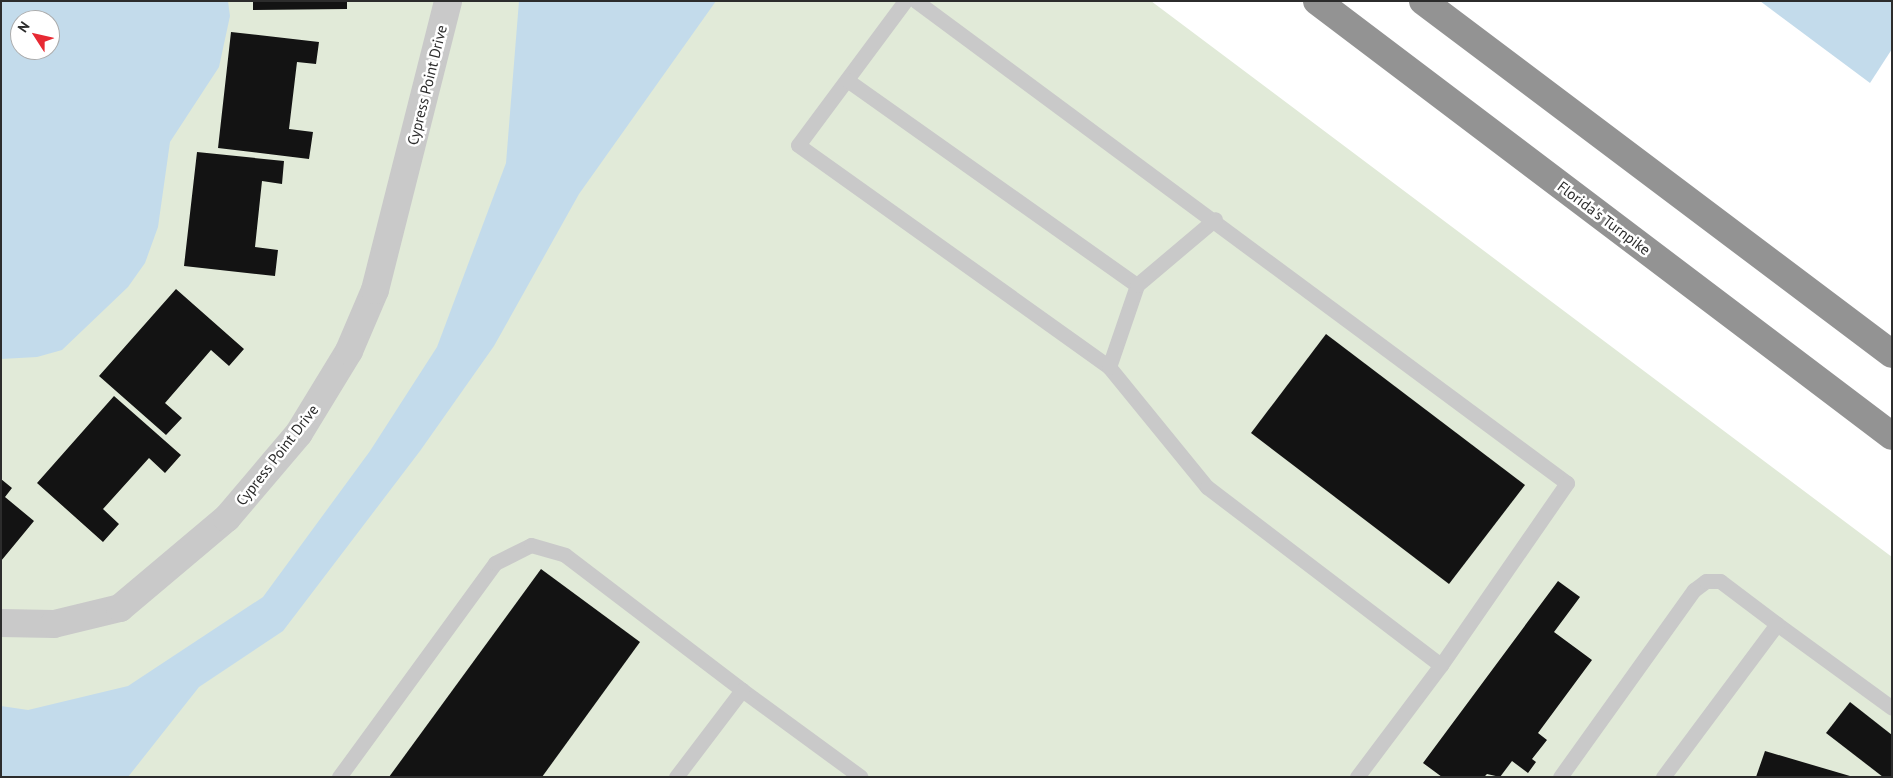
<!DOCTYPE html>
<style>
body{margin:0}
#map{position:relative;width:1893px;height:778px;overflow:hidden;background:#fff;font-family:"PT Sans",sans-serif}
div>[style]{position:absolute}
.green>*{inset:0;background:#e1ead8}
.water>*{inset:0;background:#c3dbeb}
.building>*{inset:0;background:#131313}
.service>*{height:15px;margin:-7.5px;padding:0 7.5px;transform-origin:7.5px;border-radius:7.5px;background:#c9c9c9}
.minor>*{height:28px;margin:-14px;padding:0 14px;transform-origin:14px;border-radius:14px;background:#c9c9c9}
.motorway>*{height:28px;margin:-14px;padding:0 14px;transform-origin:14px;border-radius:14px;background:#939393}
span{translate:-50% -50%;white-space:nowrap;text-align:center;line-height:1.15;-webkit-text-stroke:5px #fff;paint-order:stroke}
.street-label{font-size:15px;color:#2c2c2c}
.frame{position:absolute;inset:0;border:2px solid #2c2c2c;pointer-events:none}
.north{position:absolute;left:10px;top:10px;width:50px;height:50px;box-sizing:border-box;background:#fff;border:1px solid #ababab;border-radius:50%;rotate:305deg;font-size:14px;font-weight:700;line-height:20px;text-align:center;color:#2c2c2c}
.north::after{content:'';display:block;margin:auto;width:18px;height:22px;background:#e72933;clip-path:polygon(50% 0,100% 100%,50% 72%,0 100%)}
</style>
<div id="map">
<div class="green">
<div style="clip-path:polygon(evenodd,1px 1px,1151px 1px,1892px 557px,1892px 777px,1px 777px,1px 1px,20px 20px,50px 20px,50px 50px,20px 50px,20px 20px)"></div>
</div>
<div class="water">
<div style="clip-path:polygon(evenodd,1px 1px,228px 1px,230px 16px,219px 67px,170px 142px,158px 227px,145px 263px,128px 287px,62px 350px,37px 357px,1px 359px,1px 1px,20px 20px,50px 20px,50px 50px,20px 50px,20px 20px)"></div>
<div style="clip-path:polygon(519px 1px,716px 1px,579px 194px,494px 346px,420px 451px,283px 631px,199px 687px,128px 777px,1px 777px,1px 706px,28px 710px,128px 686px,263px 597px,370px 451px,437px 347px,506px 163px)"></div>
<div style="clip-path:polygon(1760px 1px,1892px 1px,1892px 49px,1870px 83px)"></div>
</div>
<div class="building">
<div style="clip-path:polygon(253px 1px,347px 1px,347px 9px,253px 10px)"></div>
<div style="clip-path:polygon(231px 32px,319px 42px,316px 64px,297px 62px,289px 129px,313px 132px,309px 159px,218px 148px)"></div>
<div style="clip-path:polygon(197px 152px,284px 161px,282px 184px,262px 181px,255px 247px,278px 250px,275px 276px,184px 266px)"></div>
<div style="clip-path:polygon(176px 289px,244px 349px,229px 366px,211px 350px,165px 403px,182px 418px,166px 435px,99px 376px)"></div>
<div style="clip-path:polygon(1326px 334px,1525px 485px,1449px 584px,1251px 433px)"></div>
<div style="clip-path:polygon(114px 396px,181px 455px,165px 473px,149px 458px,103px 509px,119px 524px,103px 542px,37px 483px)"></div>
<div style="clip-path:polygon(1px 479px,12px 488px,5px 497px,34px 521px,1px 561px)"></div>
<div style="clip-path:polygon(541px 569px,640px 642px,542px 777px,389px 777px)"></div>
<div style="clip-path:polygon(1558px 581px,1580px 597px,1554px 632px,1592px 660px,1538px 733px,1547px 740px,1532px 759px,1536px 762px,1528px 773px,1512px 761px,1500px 777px,1487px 774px,1484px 777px,1442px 777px,1423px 763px)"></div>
<div style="clip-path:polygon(1850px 702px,1892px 735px,1892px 777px,1883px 777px,1826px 733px)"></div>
<div style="clip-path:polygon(1765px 751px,1850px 776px,1850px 777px,1756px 777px)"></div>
</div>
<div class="service">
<div style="left:905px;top:1px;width:179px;rotate:126.6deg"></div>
<div style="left:798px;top:145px;width:382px;rotate:35.5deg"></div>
<div style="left:1109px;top:367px;width:155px;rotate:50.8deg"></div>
<div style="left:1207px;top:487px;width:294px;rotate:37.3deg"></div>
<div style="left:916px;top:1px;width:810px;rotate:36.52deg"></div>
<div style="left:1567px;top:483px;width:221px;rotate:124.7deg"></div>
<div style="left:1441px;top:665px;width:140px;rotate:126.9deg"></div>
<div style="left:847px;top:80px;width:355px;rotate:35.3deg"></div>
<div style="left:1109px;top:367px;width:87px;rotate:-71.1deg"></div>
<div style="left:1137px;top:285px;width:102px;rotate:-40.2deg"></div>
<div style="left:1777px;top:624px;width:142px;rotate:36.1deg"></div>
<div style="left:742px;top:690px;width:147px;rotate:36.2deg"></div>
<div style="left:339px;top:777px;width:265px;rotate:-53.9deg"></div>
<div style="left:495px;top:563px;width:40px;rotate:-26.6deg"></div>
<div style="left:531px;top:545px;width:35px;rotate:16deg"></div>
<div style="left:565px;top:555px;width:223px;rotate:37.3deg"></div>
<div style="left:742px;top:690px;width:109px;rotate:127.2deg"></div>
<div style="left:1560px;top:777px;width:230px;rotate:-54.4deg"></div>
<div style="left:1694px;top:590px;width:15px;rotate:-37deg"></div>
<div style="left:1706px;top:581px;width:14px"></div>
<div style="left:1720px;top:581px;width:71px;rotate:37deg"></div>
<div style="left:1777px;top:624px;width:191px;rotate:126.7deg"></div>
</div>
<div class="minor">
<div style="left:1px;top:623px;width:53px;rotate:1.1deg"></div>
<div style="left:54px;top:624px;width:68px;rotate:-13.6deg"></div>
<div style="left:120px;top:608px;width:140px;rotate:-40.1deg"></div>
<div style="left:227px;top:518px;width:111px;rotate:-49.7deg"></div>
<div style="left:299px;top:433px;width:96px;rotate:-58.6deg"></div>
<div style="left:349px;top:351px;width:66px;rotate:-66.9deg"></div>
<div style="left:375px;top:290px;width:298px;rotate:-75.8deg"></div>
</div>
<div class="motorway">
<div style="left:1317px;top:1px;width:721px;rotate:37.11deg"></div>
<div style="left:1423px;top:1px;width:587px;rotate:36.97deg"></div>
</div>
<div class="street-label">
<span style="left:427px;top:85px;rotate:-76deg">Cypress Point Drive</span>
<span style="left:1604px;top:218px;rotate:37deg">Florida's Turnpike</span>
<span style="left:277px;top:455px;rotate:-52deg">Cypress Point Drive</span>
</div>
<div class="frame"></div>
<div class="north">N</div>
</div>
